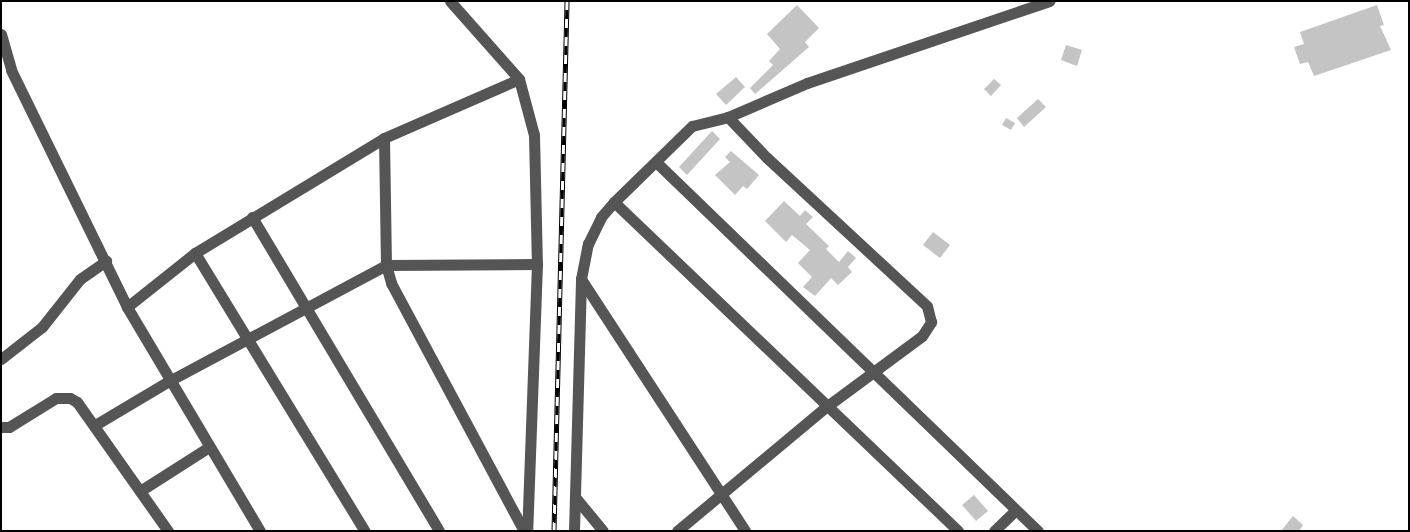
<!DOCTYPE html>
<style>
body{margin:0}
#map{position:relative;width:1410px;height:532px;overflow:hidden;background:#fff;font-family:"Golos Text",sans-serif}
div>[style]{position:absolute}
.building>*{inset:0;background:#c4c4c4}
.minor>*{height:11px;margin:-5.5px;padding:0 5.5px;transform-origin:5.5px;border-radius:5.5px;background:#555}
.rail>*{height:5px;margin-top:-2.5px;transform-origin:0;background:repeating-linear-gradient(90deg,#fff 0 9px,#000 0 18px);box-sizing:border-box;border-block:1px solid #000}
span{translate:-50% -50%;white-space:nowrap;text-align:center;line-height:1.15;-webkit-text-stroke:4px #fff;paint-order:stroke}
.frame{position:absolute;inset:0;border:2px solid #000;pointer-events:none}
</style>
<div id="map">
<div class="building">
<div style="clip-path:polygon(797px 5px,819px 28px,805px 42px,809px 47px,755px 94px,750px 88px,773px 65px,769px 61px,780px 49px,767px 34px)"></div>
<div style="clip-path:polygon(1377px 5px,1384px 25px,1380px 26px,1391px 50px,1314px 76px,1308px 62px,1300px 64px,1294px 47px,1304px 44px,1300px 32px)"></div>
<div style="clip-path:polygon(1066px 45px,1082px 50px,1077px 66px,1061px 60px)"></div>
<div style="clip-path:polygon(736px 77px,745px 87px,726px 105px,716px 94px)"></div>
<div style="clip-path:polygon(994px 79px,1001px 85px,991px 96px,984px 89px)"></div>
<div style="clip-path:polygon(1038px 99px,1046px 107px,1024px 127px,1017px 118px)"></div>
<div style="clip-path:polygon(1006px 118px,1015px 123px,1011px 130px,1002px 125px)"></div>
<div style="clip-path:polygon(712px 131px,720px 139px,687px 175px,679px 167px)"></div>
<div style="clip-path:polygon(731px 151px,759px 175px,747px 189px,743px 186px,735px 195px,715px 175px,730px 162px,725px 157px)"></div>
<div style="clip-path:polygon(784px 201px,800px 216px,805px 210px,813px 217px,806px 224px,829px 246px,826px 249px,839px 262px,848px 251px,856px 258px,848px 267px,852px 272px,838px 285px,831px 278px,815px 296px,803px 287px,812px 277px,798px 263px,810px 250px,792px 235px,786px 242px,765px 221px)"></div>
<div style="clip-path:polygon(933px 232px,950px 245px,940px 258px,923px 245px)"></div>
<div style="clip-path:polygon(974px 495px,988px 511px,976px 521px,962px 505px)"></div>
<div style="clip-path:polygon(1293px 516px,1303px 525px,1299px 531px,1281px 531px)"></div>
</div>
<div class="minor">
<div style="left:450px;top:1px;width:104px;rotate:48.5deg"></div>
<div style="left:519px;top:79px;width:58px;rotate:75deg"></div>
<div style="left:534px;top:135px;width:129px;rotate:88.7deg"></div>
<div style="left:537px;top:264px;width:267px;rotate:92.1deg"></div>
<div style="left:1px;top:34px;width:37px;rotate:74deg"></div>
<div style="left:11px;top:70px;width:264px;rotate:63.9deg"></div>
<div style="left:384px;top:138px;width:127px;rotate:89.1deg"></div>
<div style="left:386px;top:265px;width:19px;rotate:74deg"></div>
<div style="left:391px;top:283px;width:281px;rotate:61.8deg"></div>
<div style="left:656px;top:162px;width:531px;rotate:44.01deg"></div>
<div style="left:614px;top:202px;width:476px;rotate:43.7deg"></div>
<div style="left:252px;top:217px;width:365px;rotate:59.2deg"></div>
<div style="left:195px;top:253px;width:326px;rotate:58.6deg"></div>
<div style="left:581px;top:279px;width:301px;rotate:56.9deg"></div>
<div style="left:1px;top:359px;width:52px;rotate:-38deg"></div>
<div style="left:42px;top:327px;width:61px;rotate:-51.6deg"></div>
<div style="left:80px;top:279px;width:32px;rotate:-35deg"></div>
<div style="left:95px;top:425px;width:86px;rotate:-30.7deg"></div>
<div style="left:169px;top:381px;width:246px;rotate:-28.1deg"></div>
<div style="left:386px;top:265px;width:151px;rotate:-0.4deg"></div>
<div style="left:1px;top:427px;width:8px"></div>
<div style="left:9px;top:427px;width:55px;rotate:-31.7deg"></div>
<div style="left:56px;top:398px;width:14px"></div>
<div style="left:70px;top:398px;width:8px;rotate:30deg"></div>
<div style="left:77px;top:402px;width:158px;rotate:54.8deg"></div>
<div style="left:140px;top:491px;width:82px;rotate:-32.5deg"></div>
<div style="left:575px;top:497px;width:44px;rotate:50.5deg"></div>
<div style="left:260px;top:531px;width:261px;rotate:-120.7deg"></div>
<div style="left:127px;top:307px;width:87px;rotate:-38.5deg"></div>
<div style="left:195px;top:253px;width:221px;rotate:-31.3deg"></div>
<div style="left:384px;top:138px;width:147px;rotate:-23.6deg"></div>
<div style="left:574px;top:531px;width:252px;rotate:-88.4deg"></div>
<div style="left:581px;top:279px;width:36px;rotate:-79deg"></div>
<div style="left:588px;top:244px;width:30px;rotate:-64deg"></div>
<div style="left:601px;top:217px;width:20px;rotate:-49deg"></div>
<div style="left:614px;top:202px;width:109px;rotate:-44.3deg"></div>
<div style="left:692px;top:126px;width:37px;rotate:-14deg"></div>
<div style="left:728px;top:117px;width:86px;rotate:-23.3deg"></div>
<div style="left:807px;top:83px;width:256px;rotate:-18.7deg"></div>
<div style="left:677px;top:531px;width:194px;rotate:-39.8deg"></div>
<div style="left:826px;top:407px;width:119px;rotate:-36.5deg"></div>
<div style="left:922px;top:336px;width:17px;rotate:-57deg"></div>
<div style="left:931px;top:322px;width:16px;rotate:-104deg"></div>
<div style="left:927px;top:306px;width:218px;rotate:-137.2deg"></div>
<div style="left:767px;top:158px;width:57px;rotate:-133.6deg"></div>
<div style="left:994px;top:531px;width:30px;rotate:-44deg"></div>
</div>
<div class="rail">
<div style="left:554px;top:531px;width:530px;rotate:-88.59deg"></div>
</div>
<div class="frame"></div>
</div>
